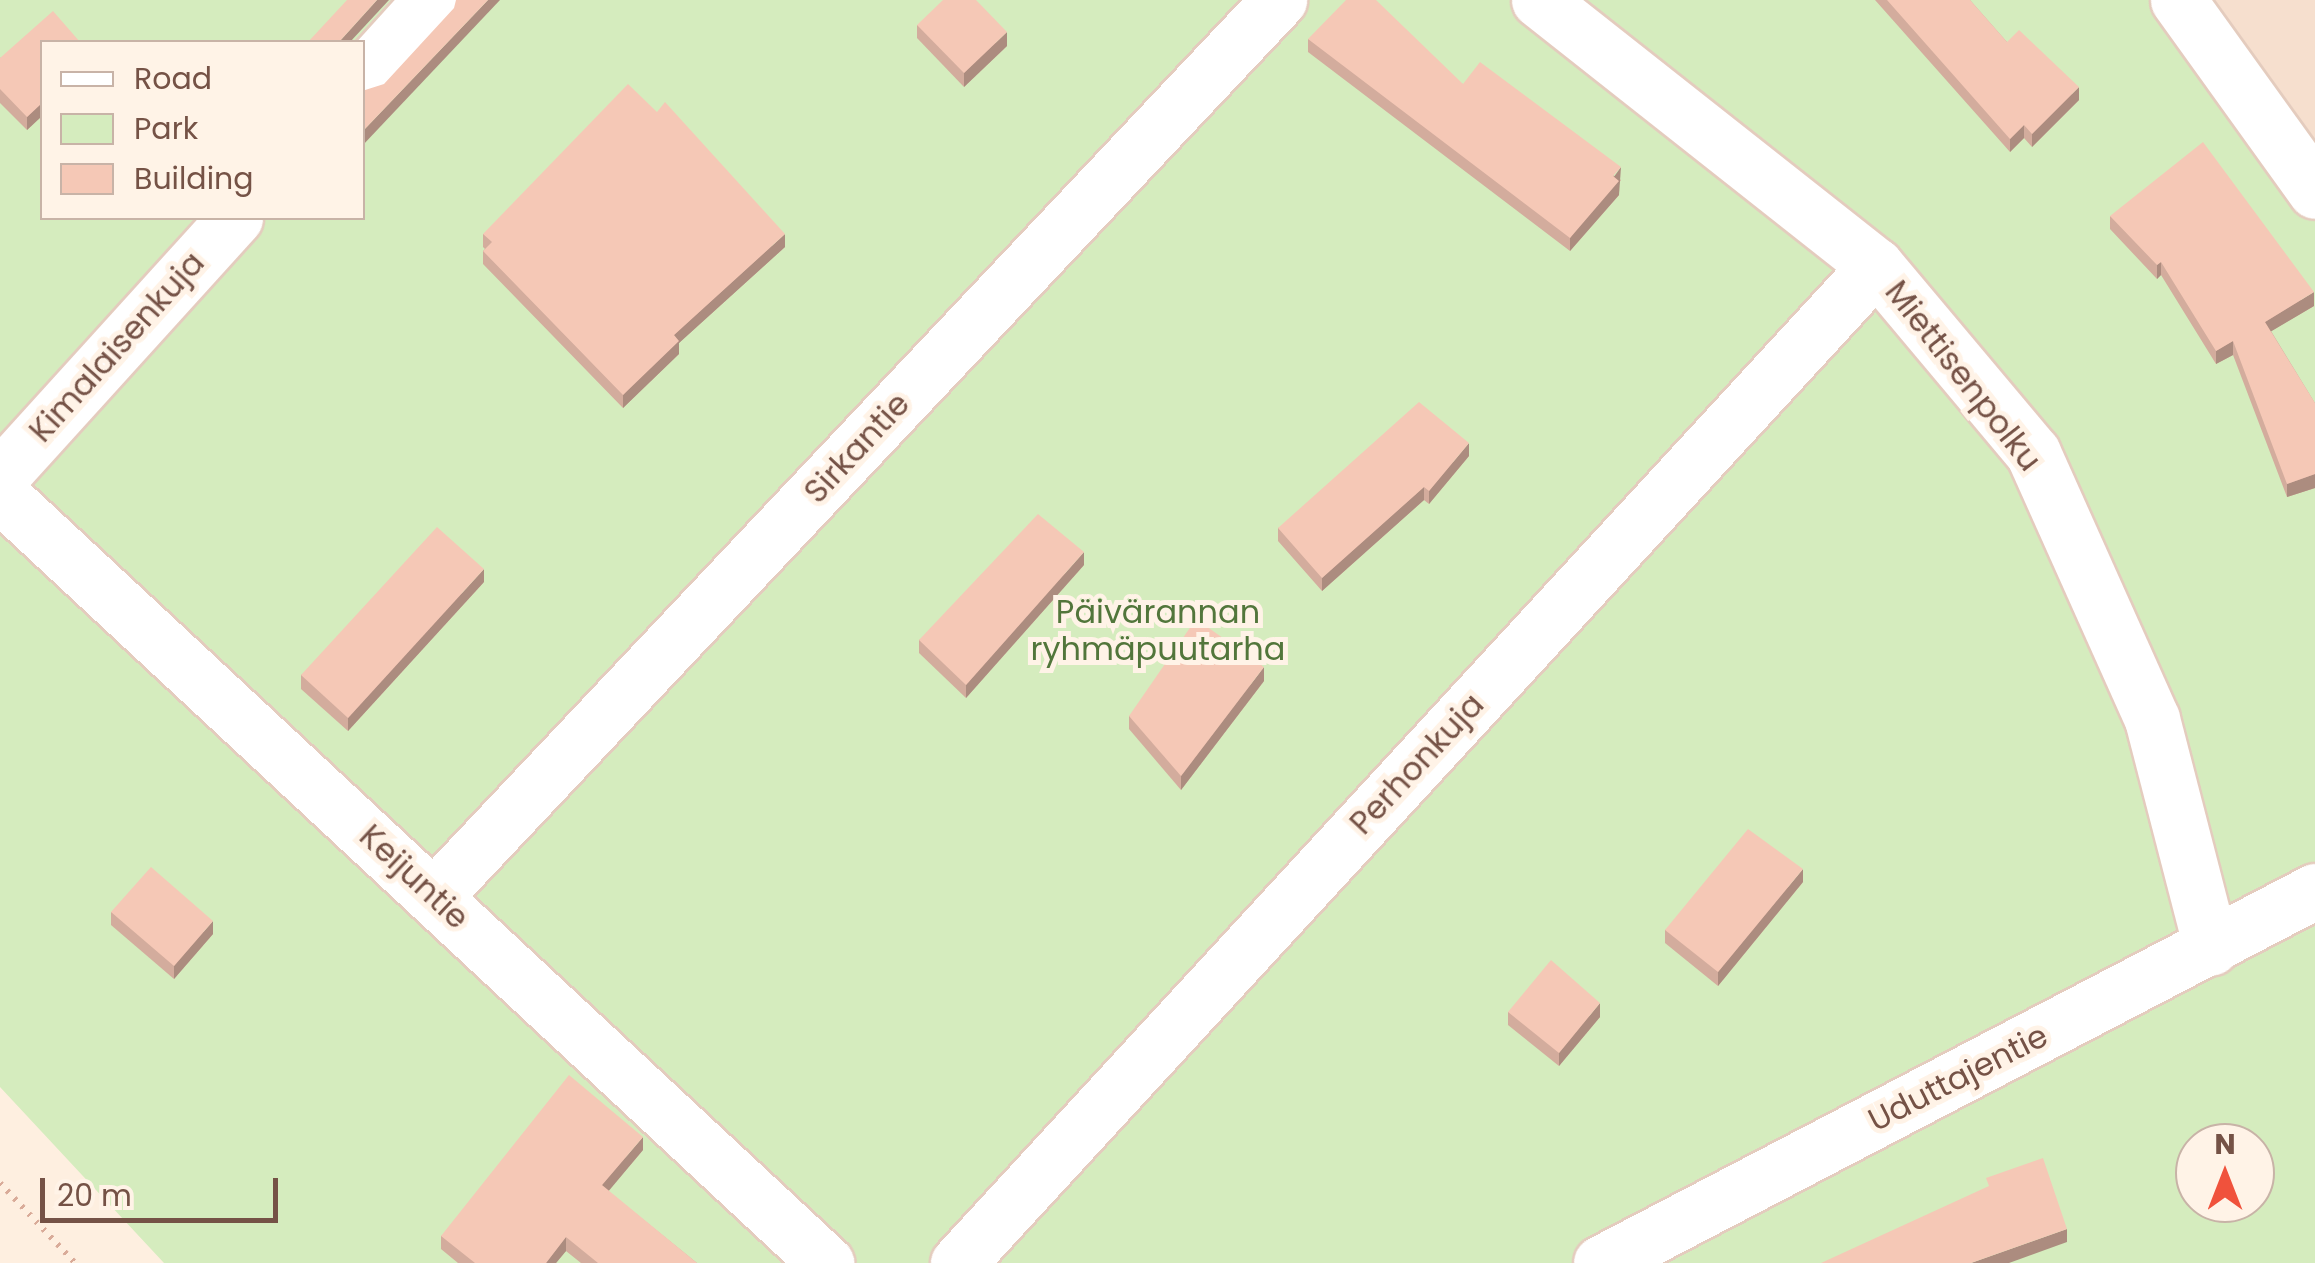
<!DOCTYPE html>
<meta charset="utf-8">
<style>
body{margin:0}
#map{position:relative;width:2315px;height:1263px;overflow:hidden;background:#feefe0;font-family:Poppins,sans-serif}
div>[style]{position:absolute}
.residential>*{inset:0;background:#f6dfce}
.green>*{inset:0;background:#d5ecbe}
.path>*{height:6px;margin-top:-3px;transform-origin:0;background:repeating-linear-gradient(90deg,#d9ab99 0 2.5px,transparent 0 10.5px)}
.roads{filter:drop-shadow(2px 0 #e4ccbe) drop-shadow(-2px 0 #e4ccbe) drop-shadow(0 2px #e4ccbe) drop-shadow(0 -2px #e4ccbe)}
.minor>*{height:55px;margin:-27.5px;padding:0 27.5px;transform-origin:27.5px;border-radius:27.5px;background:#fff}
.wall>*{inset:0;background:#d3ac9d}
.shaded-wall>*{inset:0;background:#ac8c7f}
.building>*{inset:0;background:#f5c8b6}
span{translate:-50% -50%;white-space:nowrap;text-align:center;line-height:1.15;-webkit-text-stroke:10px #fff3e7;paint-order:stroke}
.street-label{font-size:32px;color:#755246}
.park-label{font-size:32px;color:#52763b}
.legend{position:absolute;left:40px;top:40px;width:325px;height:180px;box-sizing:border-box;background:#fff3e7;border:2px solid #c8b3a7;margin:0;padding:12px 18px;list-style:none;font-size:30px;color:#755246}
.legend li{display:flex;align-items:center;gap:20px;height:50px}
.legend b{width:50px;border:2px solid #c8b3a7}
.north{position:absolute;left:2175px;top:1123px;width:100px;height:100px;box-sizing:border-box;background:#fff3e7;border:2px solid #c8b3a7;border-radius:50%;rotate:0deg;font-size:28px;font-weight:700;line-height:40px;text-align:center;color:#755246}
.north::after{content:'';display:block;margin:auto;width:35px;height:45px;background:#f0523c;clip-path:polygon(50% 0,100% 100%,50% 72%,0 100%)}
.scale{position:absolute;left:40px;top:1178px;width:238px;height:45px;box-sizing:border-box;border:5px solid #755246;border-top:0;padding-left:12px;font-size:30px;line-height:35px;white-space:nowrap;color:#755246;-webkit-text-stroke:8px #fff3e7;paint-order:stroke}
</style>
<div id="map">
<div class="residential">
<div style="clip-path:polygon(2212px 0,2315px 0,2315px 141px)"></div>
</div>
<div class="green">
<div style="clip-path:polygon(evenodd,0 0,2212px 0,2315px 141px,2315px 1263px,164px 1263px,0 1087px,0 0,42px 42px,362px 42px,362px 218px,42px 218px,42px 42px,0 0,2195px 1143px,2255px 1143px,2255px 1203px,2195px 1203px,2195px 1143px)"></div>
</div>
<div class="path">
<div style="left:0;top:1183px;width:110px;rotate:46.8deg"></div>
</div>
<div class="roads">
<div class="minor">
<div style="left:1539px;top:0;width:429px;rotate:38.3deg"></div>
<div style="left:1876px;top:266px;width:244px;rotate:50deg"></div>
<div style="left:2033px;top:453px;width:291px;rotate:65.9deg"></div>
<div style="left:2152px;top:719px;width:236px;rotate:75.5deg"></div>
<div style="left:2178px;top:0;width:235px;rotate:54.3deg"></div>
<div style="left:362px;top:76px;width:103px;rotate:-47.8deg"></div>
<div style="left:0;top:477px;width:350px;rotate:-47.8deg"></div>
<div style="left:0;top:494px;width:1129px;rotate:42.95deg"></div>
<div style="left:434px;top:896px;width:1232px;rotate:-46.68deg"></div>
<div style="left:958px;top:1263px;width:1355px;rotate:-47.36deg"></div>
<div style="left:1601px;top:1263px;width:805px;rotate:-27.52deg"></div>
</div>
</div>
<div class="wall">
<div style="clip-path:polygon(1875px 0,1970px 0,2007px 42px,2079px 100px,2032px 147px,2024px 138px,2010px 152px)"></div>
<div style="clip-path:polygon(917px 25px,1007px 46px,964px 87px,917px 38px)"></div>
<div style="clip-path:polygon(1308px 39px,1463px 84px,1621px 180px,1619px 183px,1619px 195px,1570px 251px,1308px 52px)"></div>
<div style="clip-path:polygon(42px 42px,42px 116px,27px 130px,0 103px,0 58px)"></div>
<div style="clip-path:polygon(2110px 216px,2314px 306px,2271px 331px,2315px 403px,2315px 488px,2287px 497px,2233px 355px,2216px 364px,2161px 275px,2157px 279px,2110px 229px)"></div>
<div style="clip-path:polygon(483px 234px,785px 247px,679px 343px,679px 354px,623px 408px,483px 264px,483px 251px,485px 249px,483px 247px)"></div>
<div style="clip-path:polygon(1469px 456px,1429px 504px,1424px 500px,1322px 591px,1278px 541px,1278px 528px)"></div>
<div style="clip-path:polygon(1084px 565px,966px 698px,919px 653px,919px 640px)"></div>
<div style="clip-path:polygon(484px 582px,348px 731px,301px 689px,301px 675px)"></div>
<div style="clip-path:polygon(1264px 681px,1181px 790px,1129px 729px,1129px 716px)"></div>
<div style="clip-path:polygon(1803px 882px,1718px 986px,1665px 943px,1665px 930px)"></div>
<div style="clip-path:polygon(111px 912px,213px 934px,174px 979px,111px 925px)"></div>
<div style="clip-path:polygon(1508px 1012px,1600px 1017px,1559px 1066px,1508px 1025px)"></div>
<div style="clip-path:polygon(643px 1150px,608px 1191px,697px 1263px,581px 1263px,566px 1251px,556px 1263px,458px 1263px,441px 1249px,441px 1236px)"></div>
</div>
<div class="shaded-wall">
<div style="clip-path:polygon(377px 0,389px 0,350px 42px,339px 42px)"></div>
<div style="clip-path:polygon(488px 0,500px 0,362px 146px,362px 132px)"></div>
<div style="clip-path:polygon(1007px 32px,1007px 46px,964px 87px,964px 73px)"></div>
<div style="clip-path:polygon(2079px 87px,2079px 100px,2032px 147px,2032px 134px)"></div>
<div style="clip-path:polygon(42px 103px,42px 116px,27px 130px,27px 117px)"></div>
<div style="clip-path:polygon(2024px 125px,2024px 138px,2010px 152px,2010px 139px)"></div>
<div style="clip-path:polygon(1621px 167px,1619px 195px,1570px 251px,1570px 238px)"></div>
<div style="clip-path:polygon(785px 234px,785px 247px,679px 343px,679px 354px,623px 408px,623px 395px,674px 335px)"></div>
<div style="clip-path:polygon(2161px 262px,2161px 275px,2157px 279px,2157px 265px)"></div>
<div style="clip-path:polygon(2314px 292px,2314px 306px,2265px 335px,2265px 322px)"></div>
<div style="clip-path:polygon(2233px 341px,2233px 355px,2216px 364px,2216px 351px)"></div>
<div style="clip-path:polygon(1469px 443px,1469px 456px,1429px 504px,1429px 491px)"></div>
<div style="clip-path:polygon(2315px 474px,2315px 488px,2287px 497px,2287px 484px)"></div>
<div style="clip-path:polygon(1424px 487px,1424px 500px,1322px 591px,1322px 578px)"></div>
<div style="clip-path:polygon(1084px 552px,1084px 565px,966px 698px,966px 685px)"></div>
<div style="clip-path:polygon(484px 569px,484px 582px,348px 731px,348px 718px)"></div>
<div style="clip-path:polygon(1264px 667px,1264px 681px,1181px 790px,1181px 776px)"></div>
<div style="clip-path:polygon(1803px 869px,1803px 882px,1718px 986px,1718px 972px)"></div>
<div style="clip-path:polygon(213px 921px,213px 934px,174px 979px,174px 966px)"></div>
<div style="clip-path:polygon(1600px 1003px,1600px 1017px,1559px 1066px,1559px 1053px)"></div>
<div style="clip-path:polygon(643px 1137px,643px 1150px,602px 1199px,602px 1185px)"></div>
<div style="clip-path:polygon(2067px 1229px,2067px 1242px,2009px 1263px,1971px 1263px)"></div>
<div style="clip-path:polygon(566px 1237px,566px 1251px,556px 1263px,546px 1263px)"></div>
</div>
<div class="building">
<div style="clip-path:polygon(347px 0,377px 0,339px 42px,308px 42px)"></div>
<div style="clip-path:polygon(456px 0,488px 0,362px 132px,362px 91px,384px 84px,454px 8px)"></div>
<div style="clip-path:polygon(943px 0,976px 0,1007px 32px,964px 73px,917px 25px)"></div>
<div style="clip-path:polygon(1346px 0,1376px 0,1463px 84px,1480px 62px,1621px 167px,1613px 176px,1619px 181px,1570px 238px,1308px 39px)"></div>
<div style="clip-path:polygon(1887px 0,1970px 0,2007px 42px,2019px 30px,2079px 87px,2032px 134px,2024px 125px,2010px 139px)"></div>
<div style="clip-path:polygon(53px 11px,80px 42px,42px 42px,42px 103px,27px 117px,0 89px,0 58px)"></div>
<div style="clip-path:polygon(628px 84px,657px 112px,665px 102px,785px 234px,674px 335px,679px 341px,623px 395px,483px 251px,492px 242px,483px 234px)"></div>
<div style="clip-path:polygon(2203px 142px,2314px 292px,2265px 322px,2315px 403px,2315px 474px,2287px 484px,2233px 341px,2216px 351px,2161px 262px,2157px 265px,2110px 216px)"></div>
<div style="clip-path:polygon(1419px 402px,1469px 443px,1429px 491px,1424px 487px,1322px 578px,1278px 528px)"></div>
<div style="clip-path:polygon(1038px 514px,1084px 552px,966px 685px,919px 640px)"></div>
<div style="clip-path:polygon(437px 527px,484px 569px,348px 718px,301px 675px)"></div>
<div style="clip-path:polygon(1196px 619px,1264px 667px,1181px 776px,1129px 716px)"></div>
<div style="clip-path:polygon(1748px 829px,1803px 869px,1718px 972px,1665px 930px)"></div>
<div style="clip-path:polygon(151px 867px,213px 921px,174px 966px,111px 912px)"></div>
<div style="clip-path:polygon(1551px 960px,1600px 1003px,1559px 1053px,1508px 1012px)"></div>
<div style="clip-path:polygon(569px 1075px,643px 1137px,602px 1185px,697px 1263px,598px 1263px,566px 1237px,546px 1263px,475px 1263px,441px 1236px)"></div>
<div style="clip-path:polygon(2043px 1158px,2067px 1229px,1971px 1263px,1821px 1263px,1989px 1186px,1986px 1178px)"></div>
</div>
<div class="street-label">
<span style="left:117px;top:347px;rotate:-48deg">Kimalaisenkuja</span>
<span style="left:1963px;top:376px;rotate:52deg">Miettisenpolku</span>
<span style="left:857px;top:448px;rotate:-47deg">Sirkantie</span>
<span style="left:1417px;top:764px;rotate:-47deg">Perhonkuja</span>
<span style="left:414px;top:877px;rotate:43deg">Keijuntie</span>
<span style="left:1958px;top:1078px;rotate:-27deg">Uduttajentie</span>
</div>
<div class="park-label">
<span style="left:1158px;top:631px">Päivärannan<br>ryhmäpuutarha</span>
</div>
<ul class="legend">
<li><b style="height:12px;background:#fff"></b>Road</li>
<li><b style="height:28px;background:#d5ecbe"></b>Park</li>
<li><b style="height:28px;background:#f5c8b6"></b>Building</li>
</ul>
<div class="north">N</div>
<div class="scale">20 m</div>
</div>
